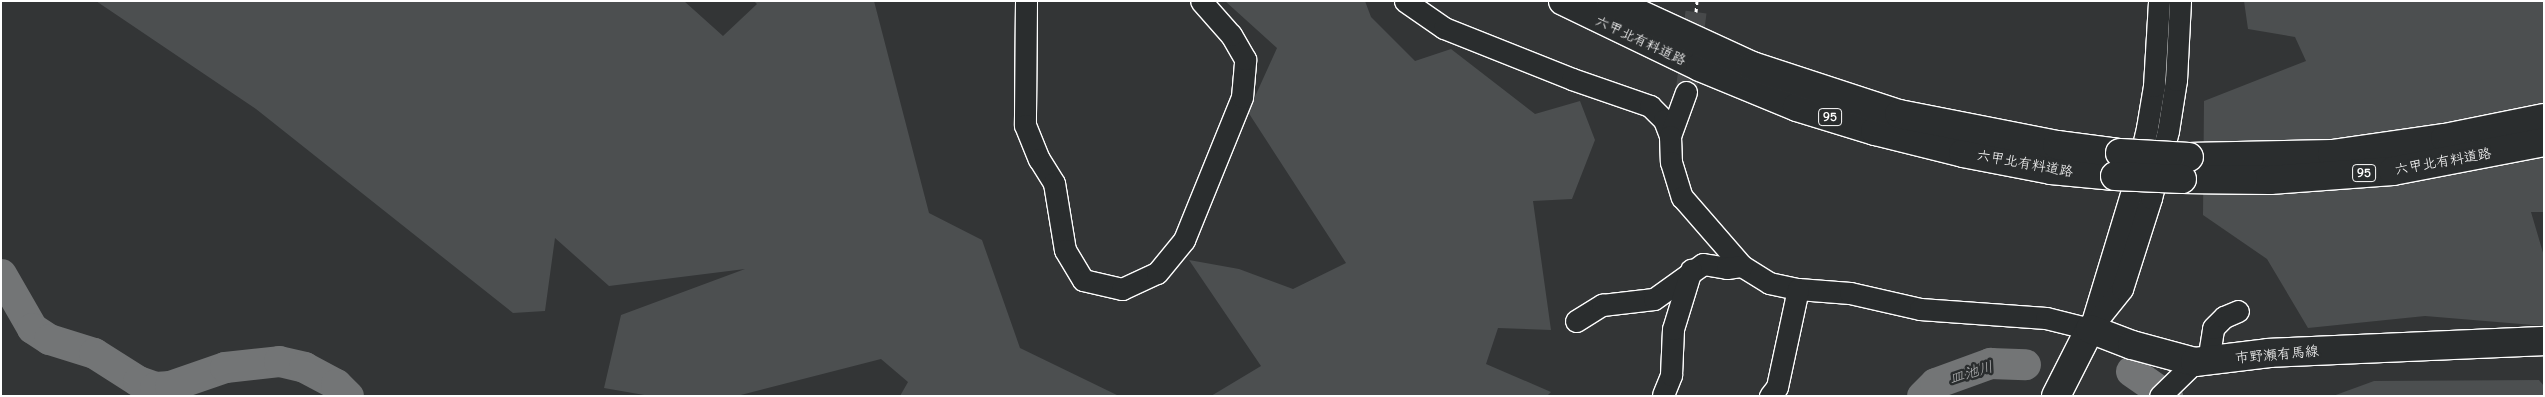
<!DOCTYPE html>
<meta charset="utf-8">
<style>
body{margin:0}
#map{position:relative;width:2545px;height:397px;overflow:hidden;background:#333536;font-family:Delius,"Klee One",sans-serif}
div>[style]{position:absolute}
.green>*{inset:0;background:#4c4f50}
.river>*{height:31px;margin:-15.5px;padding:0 15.5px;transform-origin:15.5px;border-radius:15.5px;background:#737576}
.minor-tunnel>*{height:21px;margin-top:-10.5px;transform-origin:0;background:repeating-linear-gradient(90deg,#47494a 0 21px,transparent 0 32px)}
.path>*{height:3px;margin-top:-1.5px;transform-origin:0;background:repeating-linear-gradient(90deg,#fff 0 4px,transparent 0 8px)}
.roads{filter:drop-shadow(1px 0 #fff) drop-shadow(-1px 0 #fff) drop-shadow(0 1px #fff) drop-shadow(0 -1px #fff)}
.minor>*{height:21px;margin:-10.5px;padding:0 10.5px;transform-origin:10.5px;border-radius:10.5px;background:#2a2d2e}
.major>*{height:28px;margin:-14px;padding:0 14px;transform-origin:14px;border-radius:14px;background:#2a2d2e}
.bridges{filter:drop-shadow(1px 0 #fff) drop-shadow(-1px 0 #fff) drop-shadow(0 1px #fff) drop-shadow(0 -1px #fff)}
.major-bridge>*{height:28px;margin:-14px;padding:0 14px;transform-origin:14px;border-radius:14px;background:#2a2d2e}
span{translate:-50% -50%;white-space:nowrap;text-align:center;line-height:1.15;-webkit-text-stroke:5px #2a2d2e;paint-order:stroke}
.shield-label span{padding:1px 4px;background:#2a2d2e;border:1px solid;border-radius:4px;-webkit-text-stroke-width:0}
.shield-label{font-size:12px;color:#fff;font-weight:700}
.street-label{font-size:14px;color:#fff}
.water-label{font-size:15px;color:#b2b3b4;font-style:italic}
.frame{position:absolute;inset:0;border:2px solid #fff;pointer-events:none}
</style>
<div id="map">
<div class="green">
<div style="clip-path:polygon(96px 1px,684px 1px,723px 36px,757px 4px,754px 1px,874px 1px,929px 213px,982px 240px,1020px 348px,1119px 396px,900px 396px,908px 382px,881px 359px,737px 396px,650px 396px,604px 388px,621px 315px,745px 269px,609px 286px,555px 238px,545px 311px,513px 313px,256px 109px)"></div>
<div style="clip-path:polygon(1225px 1px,1365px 1px,1371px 17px,1415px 61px,1451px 49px,1535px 114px,1580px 101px,1595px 140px,1572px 199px,1533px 201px,1551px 330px,1498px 328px,1486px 364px,1551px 392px,1547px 396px,1211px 396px,1261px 366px,1189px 260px,1239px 269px,1293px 289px,1346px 263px,1248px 112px,1277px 48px)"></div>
<div style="clip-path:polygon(2244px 1px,2544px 1px,2544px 212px,2531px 212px,2544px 256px,2544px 326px,2425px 316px,2308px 328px,2267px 259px,2203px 215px,2204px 101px,2306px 61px,2295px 37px,2248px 29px)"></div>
<div style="clip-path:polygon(2539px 380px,2544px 386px,2544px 396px,2333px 396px,2374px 381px)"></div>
</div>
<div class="river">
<div style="left:1px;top:274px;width:62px;rotate:60.1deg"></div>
<div style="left:32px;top:328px;width:20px;rotate:33deg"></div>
<div style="left:49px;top:339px;width:47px;rotate:17.3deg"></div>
<div style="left:94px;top:353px;width:52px;rotate:32.5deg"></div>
<div style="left:138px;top:381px;width:18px;rotate:19deg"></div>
<div style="left:155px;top:387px;width:15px;rotate:-4deg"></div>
<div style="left:170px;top:386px;width:58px;rotate:-19.1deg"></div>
<div style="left:225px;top:367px;width:54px;rotate:-6.3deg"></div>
<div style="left:279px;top:361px;width:26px;rotate:13deg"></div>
<div style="left:304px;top:367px;width:36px;rotate:28deg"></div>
<div style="left:336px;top:384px;width:17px;rotate:45deg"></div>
<div style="left:2131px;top:371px;width:44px;rotate:34.8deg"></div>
<div style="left:1922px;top:396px;width:18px;rotate:-45deg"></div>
<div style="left:1935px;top:383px;width:59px;rotate:-20deg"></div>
<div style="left:1990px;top:363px;width:35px;rotate:2deg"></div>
</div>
<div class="minor-tunnel">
<div style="left:1686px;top:92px;width:81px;rotate:-82.9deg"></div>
</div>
<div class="path">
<div style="left:1696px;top:12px;width:11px;rotate:-85deg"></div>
</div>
<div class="roads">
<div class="minor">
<div style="left:1026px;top:1px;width:124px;rotate:90.5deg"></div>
<div style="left:1025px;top:125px;width:37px;rotate:68deg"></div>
<div style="left:1039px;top:159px;width:28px;rotate:58deg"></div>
<div style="left:1054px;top:183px;width:68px;rotate:80.7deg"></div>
<div style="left:1065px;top:250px;width:35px;rotate:59deg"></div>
<div style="left:1083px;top:280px;width:40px;rotate:13deg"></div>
<div style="left:1122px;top:289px;width:38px;rotate:-25deg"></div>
<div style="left:1157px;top:273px;width:43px;rotate:-50.7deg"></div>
<div style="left:1184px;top:240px;width:154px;rotate:-67.9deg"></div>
<div style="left:1242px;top:97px;width:38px;rotate:-85deg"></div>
<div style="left:1245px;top:59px;width:28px;rotate:-120deg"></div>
<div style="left:1231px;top:35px;width:45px;rotate:-131.4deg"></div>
<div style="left:1405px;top:1px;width:47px;rotate:34.7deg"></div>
<div style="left:1444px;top:28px;width:138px;rotate:21.7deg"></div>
<div style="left:1572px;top:79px;width:83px;rotate:19.1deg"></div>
<div style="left:1650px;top:106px;width:20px;rotate:45deg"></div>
<div style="left:1664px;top:120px;width:17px;rotate:69deg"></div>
<div style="left:1686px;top:92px;width:47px;rotate:110deg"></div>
<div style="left:1670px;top:136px;width:26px;rotate:88deg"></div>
<div style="left:1671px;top:162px;width:37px;rotate:73deg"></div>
<div style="left:1682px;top:197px;width:91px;rotate:49deg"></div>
<div style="left:1742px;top:266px;width:32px;rotate:32deg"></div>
<div style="left:1769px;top:283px;width:30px;rotate:12deg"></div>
<div style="left:1798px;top:289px;width:52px;rotate:4.4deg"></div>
<div style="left:1850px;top:293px;width:72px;rotate:12.9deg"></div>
<div style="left:1920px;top:309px;width:126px;rotate:4.1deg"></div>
<div style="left:2046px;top:318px;width:45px;rotate:14deg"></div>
<div style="left:1576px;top:321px;width:31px;rotate:-32deg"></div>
<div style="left:1602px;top:305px;width:52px;rotate:-6.6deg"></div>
<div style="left:1654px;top:299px;width:60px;rotate:-35.5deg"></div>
<div style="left:1703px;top:264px;width:24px;rotate:9deg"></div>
<div style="left:1727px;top:268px;width:15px;rotate:-8deg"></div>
<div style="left:2092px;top:322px;width:144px;rotate:-73.1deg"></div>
<div style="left:2134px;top:184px;width:57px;rotate:-76.9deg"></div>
<div style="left:2147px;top:128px;width:43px;rotate:-80.5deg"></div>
<div style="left:2154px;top:86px;width:85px;rotate:-86.6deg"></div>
<div style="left:2090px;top:329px;width:51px;rotate:-51.3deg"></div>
<div style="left:2122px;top:289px;width:96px;rotate:-72.3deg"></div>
<div style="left:2151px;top:198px;width:69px;rotate:-75.8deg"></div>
<div style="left:2168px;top:131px;width:52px;rotate:-81.1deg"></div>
<div style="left:2176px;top:80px;width:79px;rotate:-87.1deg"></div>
<div style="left:2208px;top:361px;width:33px;rotate:-81deg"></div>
<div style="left:2213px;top:328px;width:16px;rotate:-45deg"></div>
<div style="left:2224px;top:317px;width:15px;rotate:-23deg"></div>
<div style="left:1663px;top:395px;width:22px;rotate:-68deg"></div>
<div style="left:1671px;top:375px;width:46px;rotate:-87.5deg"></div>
<div style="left:1673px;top:329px;width:62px;rotate:-73deg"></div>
<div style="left:1770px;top:396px;width:11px;rotate:-52deg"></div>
<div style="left:1777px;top:387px;width:100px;rotate:-77.9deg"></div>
<div style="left:2160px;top:396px;width:49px;rotate:-44.2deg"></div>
</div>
<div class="major">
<div style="left:1563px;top:1px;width:152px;rotate:25.7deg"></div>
<div style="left:1700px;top:67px;width:105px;rotate:22.4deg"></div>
<div style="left:1797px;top:107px;width:82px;rotate:17.1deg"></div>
<div style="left:1875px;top:131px;width:91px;rotate:14deg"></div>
<div style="left:1963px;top:153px;width:90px;rotate:10.9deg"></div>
<div style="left:2051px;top:170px;width:64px;rotate:5.4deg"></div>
<div style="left:1611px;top:1px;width:155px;rotate:24.7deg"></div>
<div style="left:1752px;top:66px;width:155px;rotate:18.1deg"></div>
<div style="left:1899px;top:114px;width:161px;rotate:11.1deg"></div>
<div style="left:2057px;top:145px;width:64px;rotate:7.2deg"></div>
<div style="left:2189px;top:157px;width:143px;rotate:-1.2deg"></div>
<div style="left:2332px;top:154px;width:114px;rotate:-8.1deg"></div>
<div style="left:2445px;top:138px;width:101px;rotate:-11.4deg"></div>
<div style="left:2182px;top:179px;width:88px;rotate:0.7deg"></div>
<div style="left:2270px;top:180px;width:123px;rotate:-4.2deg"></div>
<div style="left:2393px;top:171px;width:154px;rotate:-10.9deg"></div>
<div style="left:2056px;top:396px;width:75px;rotate:-63.1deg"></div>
<div style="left:2090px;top:329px;width:45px;rotate:20.9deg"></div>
<div style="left:2132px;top:345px;width:65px;rotate:15.1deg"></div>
<div style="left:2195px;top:362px;width:75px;rotate:-6.9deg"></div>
<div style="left:2269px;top:353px;width:275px;rotate:-2.5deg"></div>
</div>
</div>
<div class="bridges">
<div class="major-bridge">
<div style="left:2120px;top:153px;width:69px;rotate:3.3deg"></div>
<div style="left:2115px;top:176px;width:67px;rotate:2.6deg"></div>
</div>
</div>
<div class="shield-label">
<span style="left:1830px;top:117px">95</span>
<span style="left:2364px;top:173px">95</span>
</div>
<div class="street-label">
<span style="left:1641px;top:40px;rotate:25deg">六甲北有料道路</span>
<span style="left:2443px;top:161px;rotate:-10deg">六甲北有料道路</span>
<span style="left:2025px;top:163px;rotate:10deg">六甲北有料道路</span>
<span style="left:2277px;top:354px;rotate:-5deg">市野瀬有馬線</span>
</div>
<div class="water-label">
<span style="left:1971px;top:372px;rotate:-17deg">皿池川</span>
</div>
<div class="frame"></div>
</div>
